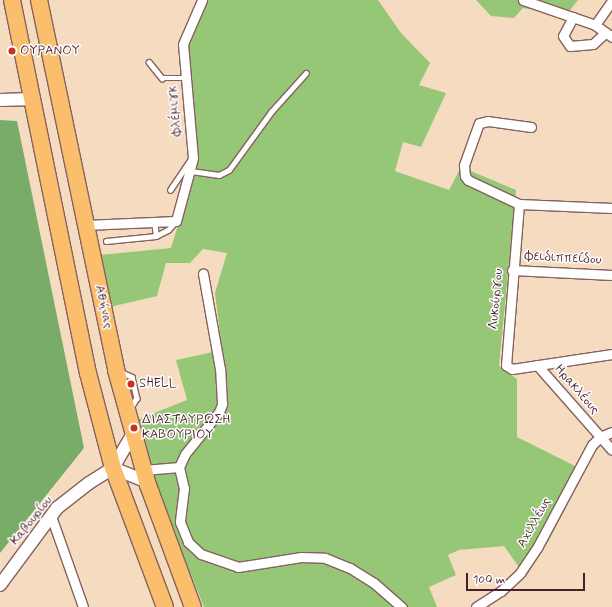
<!DOCTYPE html>
<meta charset="utf-8">
<style>
body{margin:0}
#map{position:relative;width:612px;height:607px;overflow:hidden;background:#f5dcc0;font-family:Mynerve,sans-serif}
div>[style]{position:absolute}
.green>*{inset:0;background:#95c777}
.forest>*{inset:0;background:#78ac68}
.roads{filter:drop-shadow(1px 0 #86615f) drop-shadow(-1px 0 #86615f) drop-shadow(0 1px #86615f) drop-shadow(0 -1px #86615f)}
.service>*{height:4.5px;margin:-2.25px;padding:0 2.25px;transform-origin:2.25px;border-radius:2.25px;background:#fff}
.minor>*{height:9px;margin:-4.5px;padding:0 4.5px;transform-origin:4.5px;border-radius:4.5px;background:#fff}
.tertiary>*{height:12px;margin:-6px;padding:0 6px;transform-origin:6px;border-radius:6px;background:#fff}
.trunk>*{height:16px;margin:-8px;padding:0 8px;transform-origin:8px;border-radius:8px;background:#fabe6d}
.dots>*{width:11px;height:11px;translate:-50% -50%;box-sizing:border-box;border:2px solid #fff;border-radius:50%}
span{translate:-50% -50%;white-space:nowrap;text-align:center;line-height:1.15;-webkit-text-stroke:3px #fff;paint-order:stroke}
.poi-label{font-size:13px;color:#4a1f2b}
.left{translate:0 -50%;text-align:left}
.street-label{font-size:13px;color:#4a1f2b}
.scale{position:absolute;left:466px;top:573px;width:119px;height:18px;box-sizing:border-box;border:2px solid #4a1f2b;border-top:0;padding-left:5px;font-size:12px;line-height:14px;white-space:nowrap;color:#4a1f2b;-webkit-text-stroke:3px #fff;paint-order:stroke}
</style>
<div id="map">
<div class="green">
<div style="clip-path:polygon(207px 0,378px 0,401px 33px,430px 63px,419px 85px,446px 93px,421px 147px,403px 142px,395px 171px,449px 190px,461px 167px,516px 190px,499px 366px,517px 379px,517px 437px,585px 471px,549px 540px,526px 577px,504px 546px,459px 550px,448px 555px,456px 575px,429px 587px,437px 607px,204px 607px,159px 495px,137px 420px,187px 400px,176px 360px,222px 350px,215px 293px,227px 253px,203px 249px,190px 263px,166px 263px,157px 296px,110px 307px,100px 255px,171px 248px,199px 157px,188px 43px)"></div>
<div style="clip-path:polygon(476px 0,578px 0,566px 15px,523px 8px,514px 18px,491px 16px)"></div>
</div>
<div class="forest">
<div style="clip-path:polygon(0 120px,17px 121px,84px 448px,0 553px)"></div>
</div>
<div class="roads">
<div class="service">
<div style="left:149px;top:62px;width:21px;rotate:51deg"></div>
<div style="left:162px;top:78px;width:24px"></div>
<div style="left:191px;top:171px;width:28px;rotate:8deg"></div>
<div style="left:219px;top:175px;width:11px;rotate:-27deg"></div>
<div style="left:229px;top:170px;width:72px;rotate:-54.1deg"></div>
<div style="left:271px;top:112px;width:52px;rotate:-48.1deg"></div>
<div style="left:170px;top:190px;width:37px;rotate:-56deg"></div>
<div style="left:156px;top:236px;width:13px;rotate:-27deg"></div>
<div style="left:168px;top:230px;width:12px;rotate:-48deg"></div>
<div style="left:106px;top:241px;width:50px;rotate:-5.7deg"></div>
<div style="left:156px;top:236px;width:14px;rotate:-98deg"></div>
<div style="left:121px;top:372px;width:12px;rotate:24deg"></div>
<div style="left:132px;top:377px;width:22px;rotate:77deg"></div>
<div style="left:137px;top:398px;width:12px;rotate:121deg"></div>
</div>
<div class="minor">
<div style="left:523px;top:0;width:76px;rotate:19.1deg"></div>
<div style="left:595px;top:25px;width:21px;rotate:35deg"></div>
<div style="left:573px;top:17px;width:21px;rotate:118deg"></div>
<div style="left:563px;top:36px;width:12px;rotate:55deg"></div>
<div style="left:570px;top:46px;width:23px;rotate:-5deg"></div>
<div style="left:593px;top:44px;width:16px;rotate:-43deg"></div>
<div style="left:595px;top:25px;width:29px;rotate:-55deg"></div>
<div style="left:531px;top:127px;width:43px;rotate:-172.1deg"></div>
<div style="left:488px;top:121px;width:9px;rotate:167deg"></div>
<div style="left:479px;top:123px;width:45px;rotate:109.7deg"></div>
<div style="left:464px;top:165px;width:11px;rotate:85deg"></div>
<div style="left:465px;top:176px;width:5px;rotate:53deg"></div>
<div style="left:468px;top:180px;width:56px;rotate:25.2deg"></div>
<div style="left:519px;top:204px;width:93px;rotate:2.5deg"></div>
<div style="left:519px;top:204px;width:162px;rotate:94.6deg"></div>
<div style="left:506px;top:365px;width:7px;rotate:34deg"></div>
<div style="left:512px;top:369px;width:101px;rotate:-8.5deg"></div>
<div style="left:85px;top:225px;width:91px;rotate:-2.5deg"></div>
<div style="left:176px;top:221px;width:65px;rotate:-74.9deg"></div>
<div style="left:193px;top:158px;width:114px;rotate:-95deg"></div>
<div style="left:183px;top:44px;width:48px;rotate:-66.6deg"></div>
<div style="left:512px;top:270px;width:100px;rotate:2.9deg"></div>
<div style="left:537px;top:365px;width:113px;rotate:48.6deg"></div>
<div style="left:179px;top:467px;width:22px;rotate:77deg"></div>
<div style="left:184px;top:488px;width:34px;rotate:97deg"></div>
<div style="left:180px;top:522px;width:22px;rotate:68deg"></div>
<div style="left:188px;top:542px;width:18px;rotate:43deg"></div>
<div style="left:201px;top:554px;width:39px;rotate:19deg"></div>
<div style="left:238px;top:567px;width:64px;rotate:-9deg"></div>
<div style="left:301px;top:557px;width:24px;rotate:2deg"></div>
<div style="left:325px;top:558px;width:27px;rotate:22deg"></div>
<div style="left:350px;top:568px;width:28px;rotate:32deg"></div>
<div style="left:374px;top:583px;width:37px;rotate:41deg"></div>
<div style="left:144px;top:470px;width:35px;rotate:-5deg"></div>
<div style="left:179px;top:467px;width:14px;rotate:-65deg"></div>
<div style="left:185px;top:454px;width:54px;rotate:-51deg"></div>
<div style="left:219px;top:412px;width:9px;rotate:-69deg"></div>
<div style="left:222px;top:404px;width:35px;rotate:-93deg"></div>
<div style="left:220px;top:369px;width:97px;rotate:-100.1deg"></div>
<div style="left:51px;top:516px;width:96px;rotate:70.6deg"></div>
<div style="left:476px;top:607px;width:30px;rotate:-33deg"></div>
<div style="left:501px;top:591px;width:26px;rotate:-43deg"></div>
<div style="left:520px;top:573px;width:32px;rotate:-56deg"></div>
<div style="left:538px;top:546px;width:115px;rotate:-61.9deg"></div>
<div style="left:592px;top:445px;width:11px;rotate:-45deg"></div>
<div style="left:600px;top:437px;width:13px;rotate:-23deg"></div>
</div>
<div class="tertiary">
<div style="left:0;top:100px;width:32px;rotate:-2deg"></div>
<div style="left:113px;top:468px;width:39px;rotate:-60deg"></div>
<div style="left:113px;top:468px;width:37px;rotate:22deg"></div>
<div style="left:0;top:585px;width:96px;rotate:-53.5deg"></div>
<div style="left:57px;top:508px;width:41px;rotate:-38deg"></div>
<div style="left:89px;top:483px;width:28px;rotate:-32deg"></div>
</div>
<div class="trunk">
<div style="left:12px;top:0;width:381px;rotate:78.5deg"></div>
<div style="left:88px;top:373px;width:98px;rotate:75.3deg"></div>
<div style="left:113px;top:468px;width:148px;rotate:69.5deg"></div>
<div style="left:39px;top:0;width:378px;rotate:78.2deg"></div>
<div style="left:116px;top:370px;width:119px;rotate:74.5deg"></div>
<div style="left:148px;top:485px;width:130px;rotate:69.8deg"></div>
</div>
</div>
<div class="dots">
<div style="left:12px;top:51px;background:#c8321e"></div>
<div style="left:131px;top:384px;background:#c8321e"></div>
<div style="left:134px;top:428px;background:#c8321e"></div>
</div>
<div class="poi-label">
<span class="left" style="left:20px;top:51px">ΟΥΡΑΝΟΥ</span>
<span class="left" style="left:139px;top:384px">SHELL</span>
<span class="left" style="left:142px;top:428px">ΔΙΑΣΤΑΥΡΩΣΗ<br>ΚΑΒΟΥΡΙΟΥ</span>
</div>
<div class="street-label">
<span style="left:176px;top:111px;rotate:-95deg">Φλέμιγκ</span>
<span style="left:563px;top:259px;rotate:3deg">Φειδιππείδου</span>
<span style="left:497px;top:299px;rotate:-85deg">Λυκούργου</span>
<span style="left:103px;top:307px;rotate:78deg">Αθήνας</span>
<span style="left:576px;top:390px;rotate:49deg">Ηρακλέους</span>
<span style="left:32px;top:521px;rotate:-51deg">Καβουρίου</span>
<span style="left:535px;top:523px;rotate:-61deg">Αχιλλέως</span>
</div>
<div class="scale">100 m</div>
</div>
